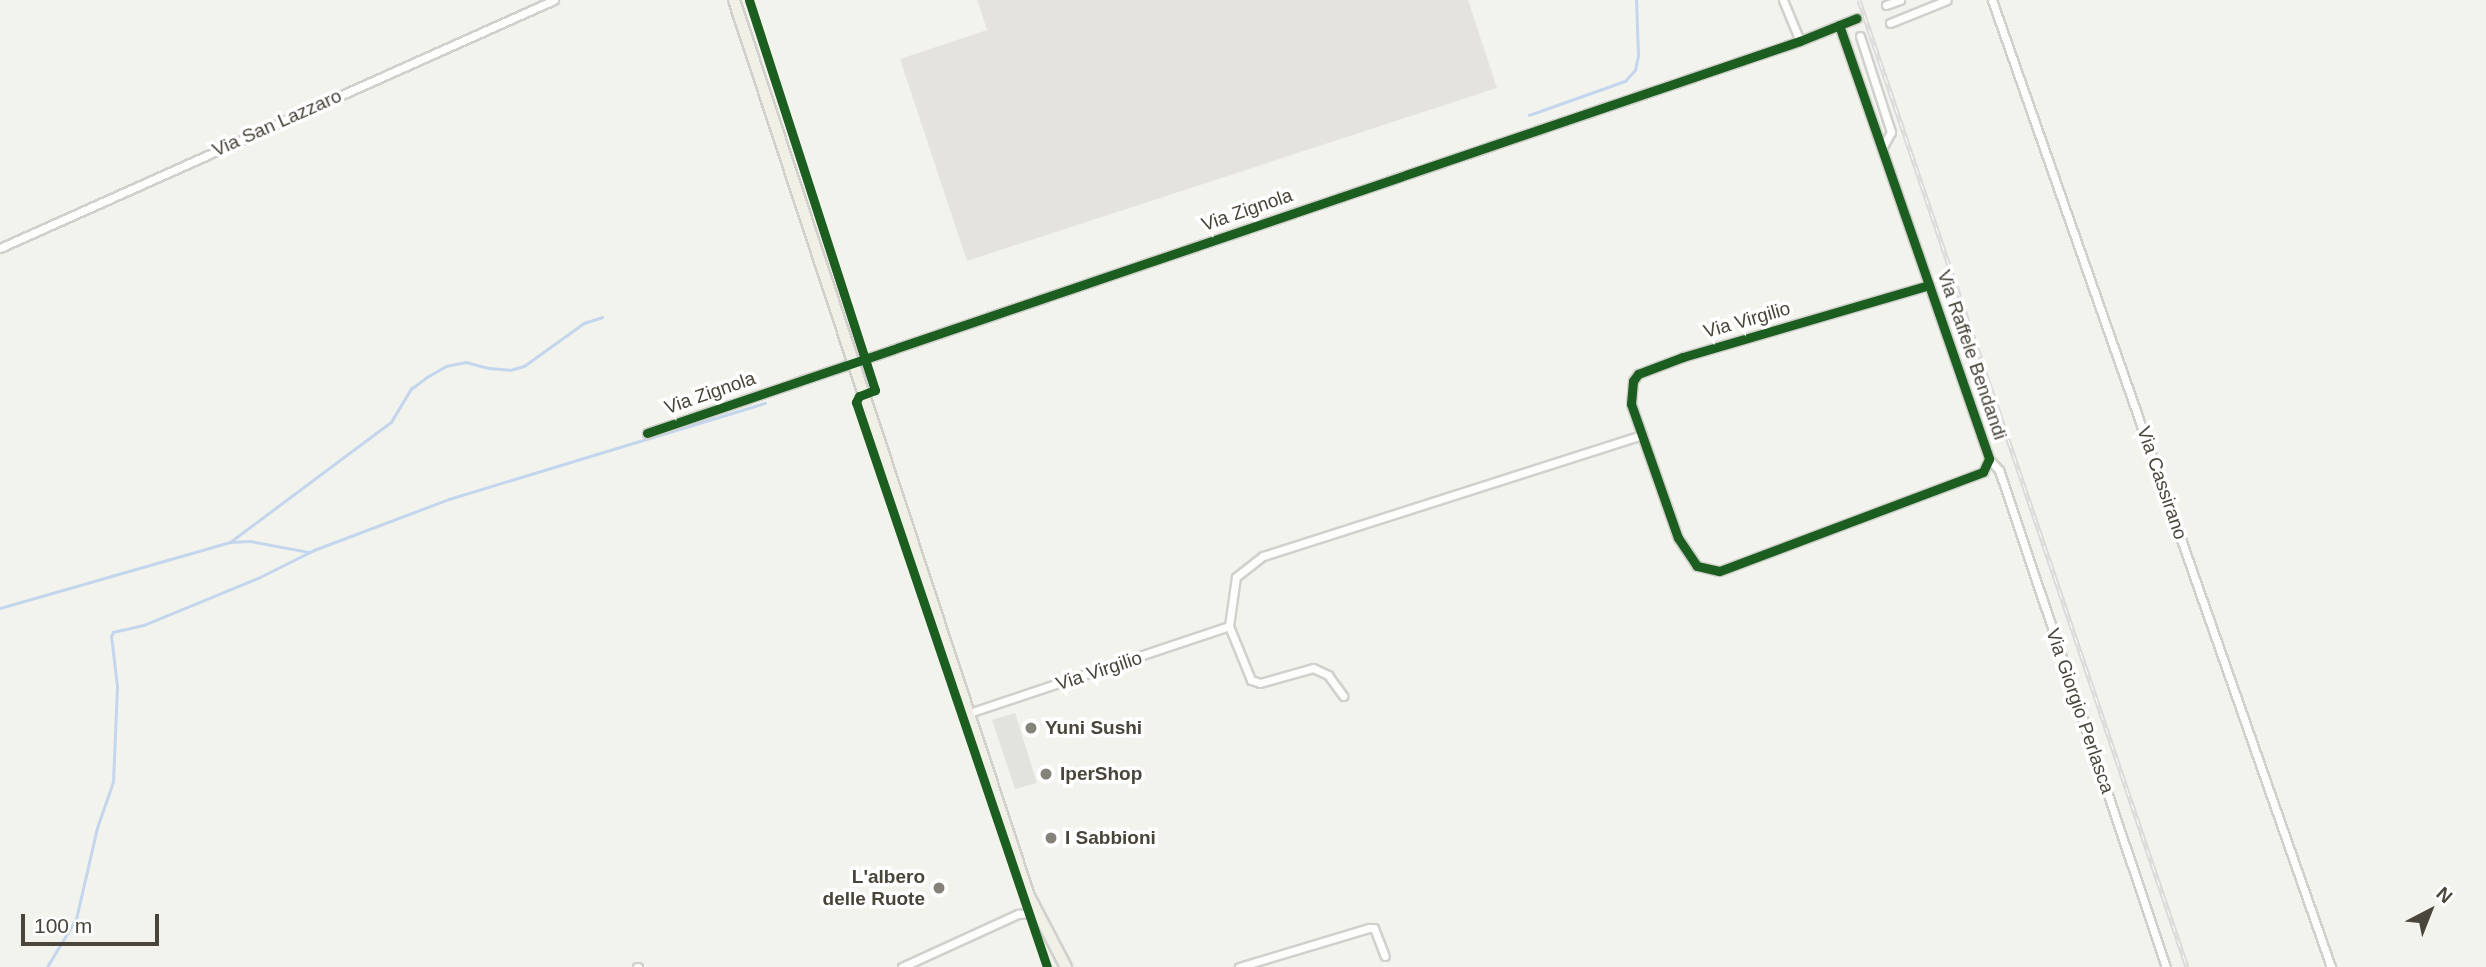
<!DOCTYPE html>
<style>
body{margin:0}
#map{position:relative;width:2486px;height:967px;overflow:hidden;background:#f3f3ee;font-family:Arial,sans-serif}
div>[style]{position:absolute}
.industrial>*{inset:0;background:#e5e3de}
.parking>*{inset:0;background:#e2e2de}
.stream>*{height:2.5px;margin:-1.25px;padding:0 1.25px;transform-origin:1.25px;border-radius:1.25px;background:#c3d6ed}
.roads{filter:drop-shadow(2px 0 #d1d0cc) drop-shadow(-2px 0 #d1d0cc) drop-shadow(0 2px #d1d0cc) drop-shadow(0 -2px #d1d0cc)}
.street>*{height:7px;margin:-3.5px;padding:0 3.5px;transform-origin:3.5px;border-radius:3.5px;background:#fdfdfc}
.primary>*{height:10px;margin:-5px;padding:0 5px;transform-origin:5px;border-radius:5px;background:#f1f0e7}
.rail>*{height:5px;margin-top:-2.5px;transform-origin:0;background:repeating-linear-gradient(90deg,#fff 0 8px,#dbdbda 0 16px);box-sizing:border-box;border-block:2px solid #dbdbda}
.cycleway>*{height:9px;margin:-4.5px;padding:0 4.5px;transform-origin:4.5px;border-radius:4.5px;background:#1b5e20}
.dots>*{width:19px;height:19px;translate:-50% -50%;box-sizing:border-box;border:4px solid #fff;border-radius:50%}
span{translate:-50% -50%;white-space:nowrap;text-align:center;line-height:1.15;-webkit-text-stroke:7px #fff;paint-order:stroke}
.street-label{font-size:19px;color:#49453a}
.poi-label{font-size:19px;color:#49453a;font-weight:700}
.left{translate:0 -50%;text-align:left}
.right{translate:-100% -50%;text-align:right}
.north{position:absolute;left:2395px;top:876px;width:70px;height:70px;-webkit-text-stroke:5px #fff;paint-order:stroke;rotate:42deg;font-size:19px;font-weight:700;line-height:28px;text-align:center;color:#49453a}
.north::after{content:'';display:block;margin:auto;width:24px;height:32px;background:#49453a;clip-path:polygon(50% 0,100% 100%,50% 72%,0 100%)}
.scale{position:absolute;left:21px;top:914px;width:138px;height:32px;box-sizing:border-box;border:4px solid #49453a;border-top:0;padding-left:9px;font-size:21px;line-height:24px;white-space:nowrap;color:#49453a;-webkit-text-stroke:5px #fff;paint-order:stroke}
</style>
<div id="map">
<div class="industrial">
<div style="clip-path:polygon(977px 0,1468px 0,1497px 88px,967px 261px,900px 59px,987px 30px)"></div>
</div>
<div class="parking">
<div style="clip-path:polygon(1015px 713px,1037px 783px,1015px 789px,992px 720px)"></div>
</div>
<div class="stream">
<div style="left:1529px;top:115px;width:102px;rotate:-19.5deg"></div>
<div style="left:1625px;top:81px;width:15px;rotate:-48deg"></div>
<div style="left:1635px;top:70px;width:14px;rotate:-78deg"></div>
<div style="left:1638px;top:56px;width:56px;rotate:-92deg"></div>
<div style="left:230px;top:542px;width:20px;rotate:-3deg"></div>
<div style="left:250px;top:541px;width:60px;rotate:10.6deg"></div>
<div style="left:0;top:608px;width:239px;rotate:-16deg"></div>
<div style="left:230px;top:542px;width:201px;rotate:-36.7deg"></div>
<div style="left:391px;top:422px;width:39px;rotate:-59deg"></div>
<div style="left:411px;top:389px;width:20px;rotate:-37deg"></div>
<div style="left:427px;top:377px;width:22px;rotate:-30deg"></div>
<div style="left:446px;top:366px;width:20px;rotate:-11deg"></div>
<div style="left:466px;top:362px;width:24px;rotate:15deg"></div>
<div style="left:489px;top:368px;width:21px;rotate:5deg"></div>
<div style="left:510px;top:370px;width:15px;rotate:-16deg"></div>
<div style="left:524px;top:366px;width:74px;rotate:-35.6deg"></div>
<div style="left:584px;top:323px;width:19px;rotate:-18deg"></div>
<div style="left:47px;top:967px;width:56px;rotate:-58.9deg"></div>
<div style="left:76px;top:919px;width:93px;rotate:-77deg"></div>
<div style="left:97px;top:828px;width:49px;rotate:-70.8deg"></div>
<div style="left:113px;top:782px;width:96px;rotate:-87.6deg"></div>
<div style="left:117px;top:686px;width:50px;rotate:-96.8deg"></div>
<div style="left:111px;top:636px;width:4px;rotate:-63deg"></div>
<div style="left:113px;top:632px;width:32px;rotate:-13deg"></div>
<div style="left:144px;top:625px;width:123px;rotate:-22.4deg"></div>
<div style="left:258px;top:578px;width:63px;rotate:-26.6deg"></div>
<div style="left:314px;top:550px;width:144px;rotate:-20.7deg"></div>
<div style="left:449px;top:499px;width:330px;rotate:-16.9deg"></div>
</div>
<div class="roads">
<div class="street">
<div style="left:1783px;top:0;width:44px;rotate:67.5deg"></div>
<div style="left:1992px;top:0;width:1025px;rotate:70.68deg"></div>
<div style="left:1886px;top:5px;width:15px;rotate:-20deg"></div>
<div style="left:1890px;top:23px;width:61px;rotate:-22deg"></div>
<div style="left:1839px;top:25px;width:459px;rotate:70.9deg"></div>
<div style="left:1989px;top:459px;width:14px;rotate:115deg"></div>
<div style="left:1983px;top:472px;width:282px;rotate:159.4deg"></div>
<div style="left:1719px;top:571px;width:23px;rotate:-167deg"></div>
<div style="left:1697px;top:566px;width:34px;rotate:-124deg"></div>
<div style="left:1678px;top:538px;width:142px;rotate:-109.3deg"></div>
<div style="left:1631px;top:404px;width:23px;rotate:-85deg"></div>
<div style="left:1633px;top:381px;width:9px;rotate:-54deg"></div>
<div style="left:1638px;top:374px;width:48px;rotate:-20.7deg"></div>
<div style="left:1683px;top:357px;width:256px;rotate:-16.3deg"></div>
<div style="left:1860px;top:36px;width:101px;rotate:72.1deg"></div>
<div style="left:1891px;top:132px;width:18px;rotate:119deg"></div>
<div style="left:0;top:248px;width:607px;rotate:-24.12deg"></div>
<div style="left:647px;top:433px;width:1218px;rotate:-18.78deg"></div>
<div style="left:1800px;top:41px;width:61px;rotate:-22deg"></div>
<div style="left:1989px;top:459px;width:15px;rotate:48deg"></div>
<div style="left:1999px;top:470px;width:524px;rotate:71.43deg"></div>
<div style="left:1229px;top:626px;width:58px;rotate:67.8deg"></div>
<div style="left:1251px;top:680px;width:9px;rotate:18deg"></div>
<div style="left:1260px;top:683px;width:55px;rotate:-15.8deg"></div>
<div style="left:1313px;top:668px;width:17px;rotate:25deg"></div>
<div style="left:1328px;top:675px;width:26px;rotate:54deg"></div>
<div style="left:969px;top:713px;width:274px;rotate:-18.5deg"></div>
<div style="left:1229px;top:626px;width:49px;rotate:-81.9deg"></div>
<div style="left:1236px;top:577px;width:34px;rotate:-38deg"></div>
<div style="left:1263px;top:556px;width:398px;rotate:-17.7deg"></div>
<div style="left:637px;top:967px;width:1px"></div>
<div style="left:902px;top:967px;width:128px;rotate:-24.6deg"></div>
<div style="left:1018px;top:914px;width:20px;rotate:-3deg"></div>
<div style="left:1239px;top:967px;width:136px;rotate:-16.7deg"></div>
<div style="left:1369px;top:928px;width:5px"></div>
<div style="left:1374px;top:928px;width:30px;rotate:69deg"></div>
</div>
<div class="primary">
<div style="left:734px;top:0;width:943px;rotate:71.78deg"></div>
<div style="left:1029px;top:896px;width:80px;rotate:62.5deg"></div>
</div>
</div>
<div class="rail">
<div style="left:1859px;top:0;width:1021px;rotate:71.26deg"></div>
</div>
<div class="cycleway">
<div style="left:749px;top:0;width:410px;rotate:72.1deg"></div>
<div style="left:875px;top:390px;width:17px;rotate:159deg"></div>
<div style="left:859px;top:396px;width:7px;rotate:117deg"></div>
<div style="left:856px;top:402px;width:596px;rotate:71.32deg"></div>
<div style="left:1839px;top:25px;width:459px;rotate:70.9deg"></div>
<div style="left:1989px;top:459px;width:14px;rotate:115deg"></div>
<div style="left:1983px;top:472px;width:282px;rotate:159.4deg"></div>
<div style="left:1719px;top:571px;width:23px;rotate:-167deg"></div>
<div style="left:1697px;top:566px;width:34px;rotate:-124deg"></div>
<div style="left:1678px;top:538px;width:142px;rotate:-109.3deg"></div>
<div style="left:1631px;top:404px;width:23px;rotate:-85deg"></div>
<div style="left:1633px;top:381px;width:9px;rotate:-54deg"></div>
<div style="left:1638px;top:374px;width:48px;rotate:-20.7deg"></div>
<div style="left:1683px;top:357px;width:256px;rotate:-16.3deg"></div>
<div style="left:647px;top:433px;width:1218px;rotate:-18.78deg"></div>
<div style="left:1800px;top:41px;width:61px;rotate:-22deg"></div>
</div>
<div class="dots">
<div style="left:1031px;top:728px;background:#848279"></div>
<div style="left:1046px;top:774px;background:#848279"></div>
<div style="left:1051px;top:838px;background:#848279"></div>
<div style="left:939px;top:888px;background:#848279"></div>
</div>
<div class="street-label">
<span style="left:277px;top:123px;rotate:-24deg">Via San Lazzaro</span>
<span style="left:1247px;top:210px;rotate:-19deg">Via Zignola</span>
<span style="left:1747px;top:320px;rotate:-16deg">Via Virgilio</span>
<span style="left:1972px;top:355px;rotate:71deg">Via Raffele Bendandi</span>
<span style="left:710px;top:393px;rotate:-19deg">Via Zignola</span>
<span style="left:2162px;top:483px;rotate:71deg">Via Cassirano</span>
<span style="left:1099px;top:671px;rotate:-18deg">Via Virgilio</span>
<span style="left:2080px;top:711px;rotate:71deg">Via Giorgio Perlasca</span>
</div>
<div class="poi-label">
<span class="left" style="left:1045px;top:728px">Yuni Sushi</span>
<span class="left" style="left:1060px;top:774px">IperShop</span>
<span class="left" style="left:1065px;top:838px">I Sabbioni</span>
<span class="right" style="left:925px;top:888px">L'albero<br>delle Ruote</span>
</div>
<div class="north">N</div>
<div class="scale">100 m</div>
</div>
